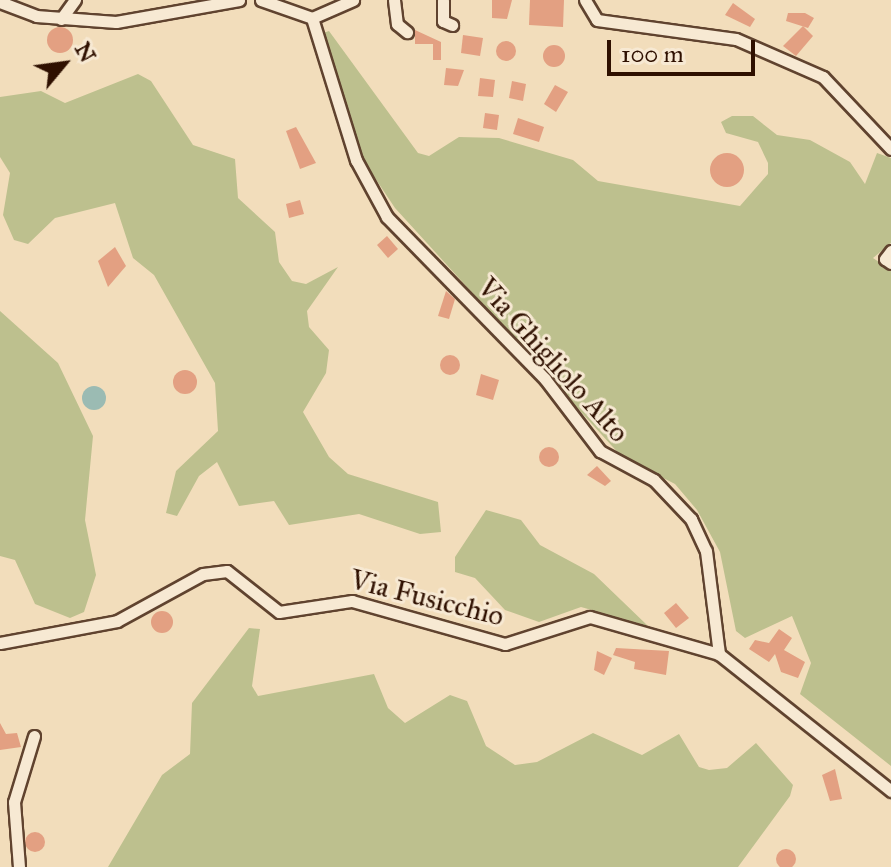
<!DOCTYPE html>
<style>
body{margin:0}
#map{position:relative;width:891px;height:867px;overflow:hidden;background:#f2ddbb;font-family:"IM FELL Great Primer",serif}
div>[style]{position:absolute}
.green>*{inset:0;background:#bdc08e}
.water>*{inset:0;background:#9bbbb3}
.round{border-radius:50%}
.building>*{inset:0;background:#e3a082}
.roads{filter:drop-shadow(2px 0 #60432f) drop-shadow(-2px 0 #60432f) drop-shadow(0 2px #60432f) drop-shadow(0 -2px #60432f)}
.street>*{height:11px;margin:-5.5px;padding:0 5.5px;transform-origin:5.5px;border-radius:5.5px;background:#f7e9d3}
span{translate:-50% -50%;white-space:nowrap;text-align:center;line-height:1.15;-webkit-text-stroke:6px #f7e9d3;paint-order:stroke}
.street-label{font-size:28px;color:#2f1000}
.north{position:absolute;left:24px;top:24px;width:80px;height:80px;-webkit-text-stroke:6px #f7e9d3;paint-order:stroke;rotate:61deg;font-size:22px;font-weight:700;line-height:32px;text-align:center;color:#2f1000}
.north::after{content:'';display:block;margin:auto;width:28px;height:36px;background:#2f1000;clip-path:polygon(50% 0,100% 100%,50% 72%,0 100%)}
.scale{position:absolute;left:607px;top:40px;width:148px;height:36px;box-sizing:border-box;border:4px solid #2f1000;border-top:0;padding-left:10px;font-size:24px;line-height:28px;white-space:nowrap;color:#2f1000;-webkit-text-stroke:6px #f7e9d3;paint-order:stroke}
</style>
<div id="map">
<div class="green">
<div style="clip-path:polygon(329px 31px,418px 153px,429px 156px,459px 137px,499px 138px,573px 160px,598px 181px,740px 206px,768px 174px,768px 163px,758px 142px,726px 133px,721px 122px,732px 116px,753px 116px,777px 135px,810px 140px,850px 162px,865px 184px,877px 153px,891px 158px,891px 243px,873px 258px,891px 270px,891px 766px,800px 694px,811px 663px,792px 616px,745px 638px,736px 631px,720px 552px,697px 510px,675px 484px,622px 457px,395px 208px,355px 148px,320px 34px)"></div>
<div style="clip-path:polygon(138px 74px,151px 81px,193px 145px,235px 159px,238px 198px,275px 232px,279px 262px,292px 281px,306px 284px,338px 267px,307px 311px,309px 327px,329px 350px,326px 373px,303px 412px,329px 457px,348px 474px,438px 502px,441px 532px,420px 534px,359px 514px,289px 525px,274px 501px,239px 506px,217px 462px,199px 476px,177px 516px,166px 513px,176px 471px,218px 431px,215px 383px,154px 275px,133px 258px,115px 203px,55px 218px,28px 244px,14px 240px,3px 215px,10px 173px,0 157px,0 97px,41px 91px,65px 103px)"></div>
<div style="clip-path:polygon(0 311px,58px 363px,93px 436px,85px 520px,96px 575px,84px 612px,70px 618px,35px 604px,15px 560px,0 556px)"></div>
<div style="clip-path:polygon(486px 510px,521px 520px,540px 545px,594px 574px,648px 626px,581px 607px,539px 622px,505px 610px,475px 578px,455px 572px,455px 557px)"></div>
<div style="clip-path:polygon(249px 628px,260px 629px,252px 686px,258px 696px,374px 674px,388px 708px,405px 723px,450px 695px,467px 701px,486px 746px,515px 765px,537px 762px,593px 733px,642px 755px,679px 734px,699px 767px,709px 770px,727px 768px,756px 743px,793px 785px,790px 796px,738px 867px,108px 867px,162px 775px,190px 754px,192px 703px)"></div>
</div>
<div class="water">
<div class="round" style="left:82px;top:386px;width:24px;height:24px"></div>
</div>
<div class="building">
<div style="clip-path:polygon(492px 0,512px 0,507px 19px,492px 18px)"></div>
<div style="clip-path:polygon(530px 0,564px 0,563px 27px,529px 25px)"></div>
<div style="clip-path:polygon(733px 3px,755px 19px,750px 27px,725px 15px)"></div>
<div style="clip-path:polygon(788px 13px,805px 13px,814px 18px,808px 28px,786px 21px)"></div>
<div style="clip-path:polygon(803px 26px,813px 36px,796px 56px,783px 46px)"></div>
<div class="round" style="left:47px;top:27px;width:26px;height:26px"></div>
<div style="clip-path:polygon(415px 30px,441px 42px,441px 60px,433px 60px,433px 44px,415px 44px)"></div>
<div style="clip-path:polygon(463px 35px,483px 38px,480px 56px,461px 53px)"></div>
<div class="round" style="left:496px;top:41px;width:20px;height:20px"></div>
<div class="round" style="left:543px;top:45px;width:22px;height:22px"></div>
<div style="clip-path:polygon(446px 68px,464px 70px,458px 86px,444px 85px)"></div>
<div style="clip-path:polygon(480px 78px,495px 80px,493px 97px,478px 96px)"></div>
<div style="clip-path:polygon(512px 81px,526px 84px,523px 101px,509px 98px)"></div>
<div style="clip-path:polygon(555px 85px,568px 92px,556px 112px,544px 104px)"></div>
<div style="clip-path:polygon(485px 113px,499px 115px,497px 130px,483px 128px)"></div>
<div style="clip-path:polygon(518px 118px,544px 127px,539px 142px,513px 134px)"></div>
<div style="clip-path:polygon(296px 127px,316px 163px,300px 169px,286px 131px)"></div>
<div class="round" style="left:710px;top:153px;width:34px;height:34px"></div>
<div style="clip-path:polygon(300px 200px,304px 214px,289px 218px,286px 204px)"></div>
<div style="clip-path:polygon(387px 236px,398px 249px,388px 258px,377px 245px)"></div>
<div style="clip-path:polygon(115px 247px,126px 266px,108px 287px,98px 261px)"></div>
<div style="clip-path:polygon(446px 291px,455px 299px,449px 319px,438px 316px)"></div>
<div class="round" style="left:440px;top:355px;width:20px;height:20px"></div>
<div class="round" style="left:173px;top:370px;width:24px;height:24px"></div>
<div style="clip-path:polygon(481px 374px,499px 380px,493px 400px,476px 395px)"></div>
<div class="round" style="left:539px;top:447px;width:20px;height:20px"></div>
<div style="clip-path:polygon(597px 466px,611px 481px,605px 486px,587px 475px)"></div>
<div style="clip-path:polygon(676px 603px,689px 618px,676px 628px,664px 613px)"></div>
<div class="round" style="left:151px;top:611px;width:22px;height:22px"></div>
<div style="clip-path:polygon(779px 629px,792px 638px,784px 650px,805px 662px,798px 678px,781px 672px,775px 654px,769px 662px,749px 649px,755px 640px,769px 643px)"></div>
<div style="clip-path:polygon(616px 648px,669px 651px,666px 675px,634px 669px,635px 662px,613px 655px)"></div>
<div style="clip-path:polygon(597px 651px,612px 658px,604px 675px,594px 670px)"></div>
<div style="clip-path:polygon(0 723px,6px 734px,17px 733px,21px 747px,0 750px)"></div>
<div style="clip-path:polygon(835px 769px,842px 799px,830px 801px,822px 775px)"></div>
<div class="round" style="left:25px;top:832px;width:20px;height:20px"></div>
<div class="round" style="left:776px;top:849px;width:20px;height:20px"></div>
</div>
<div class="roads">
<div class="street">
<div style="left:261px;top:0;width:54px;rotate:19.4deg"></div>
<div style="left:312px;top:18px;width:45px;rotate:-23.7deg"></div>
<div style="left:394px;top:0;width:24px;rotate:83deg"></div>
<div style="left:397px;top:24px;width:13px;rotate:39deg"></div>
<div style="left:443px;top:0;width:21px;rotate:90deg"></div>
<div style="left:443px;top:21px;width:10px;rotate:24deg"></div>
<div style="left:585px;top:0;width:23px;rotate:59deg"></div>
<div style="left:597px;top:20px;width:140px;rotate:7.8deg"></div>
<div style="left:736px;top:39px;width:95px;rotate:23.6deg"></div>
<div style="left:823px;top:77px;width:99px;rotate:46.6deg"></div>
<div style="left:0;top:2px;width:39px;rotate:21deg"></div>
<div style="left:36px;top:16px;width:80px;rotate:4.3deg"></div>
<div style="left:116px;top:22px;width:125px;rotate:-10.1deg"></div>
<div style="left:312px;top:18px;width:149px;rotate:72.8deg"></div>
<div style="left:356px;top:160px;width:65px;rotate:61.5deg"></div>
<div style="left:387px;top:217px;width:226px;rotate:45.7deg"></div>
<div style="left:545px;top:379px;width:91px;rotate:52.6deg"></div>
<div style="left:600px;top:451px;width:61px;rotate:28.2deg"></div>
<div style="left:654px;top:480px;width:54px;rotate:46.5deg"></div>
<div style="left:691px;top:519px;width:35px;rotate:65deg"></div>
<div style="left:706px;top:551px;width:104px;rotate:82.8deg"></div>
<div style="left:719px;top:654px;width:220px;rotate:38.5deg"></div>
<div style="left:61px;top:19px;width:24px;rotate:-54deg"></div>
<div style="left:891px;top:251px;width:10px;rotate:127deg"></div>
<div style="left:885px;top:259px;width:7px;rotate:34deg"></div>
<div style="left:0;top:643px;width:119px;rotate:-10.6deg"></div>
<div style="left:117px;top:621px;width:98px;rotate:-28.7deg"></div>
<div style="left:203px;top:574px;width:24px;rotate:-7deg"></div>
<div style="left:227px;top:571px;width:66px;rotate:38.3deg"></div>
<div style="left:279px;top:612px;width:74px;rotate:-8.6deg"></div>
<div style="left:352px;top:601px;width:159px;rotate:15.7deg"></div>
<div style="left:505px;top:644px;width:89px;rotate:-17.6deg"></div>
<div style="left:590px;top:617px;width:134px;rotate:16deg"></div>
<div style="left:19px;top:867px;width:65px;rotate:-94.4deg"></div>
<div style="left:14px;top:802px;width:69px;rotate:-73.1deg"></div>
</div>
</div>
<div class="street-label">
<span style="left:553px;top:360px;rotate:48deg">Via Ghigliolo Alto</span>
<span style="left:427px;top:598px;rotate:14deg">Via Fusicchio</span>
</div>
<div class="north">N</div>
<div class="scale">100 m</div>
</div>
